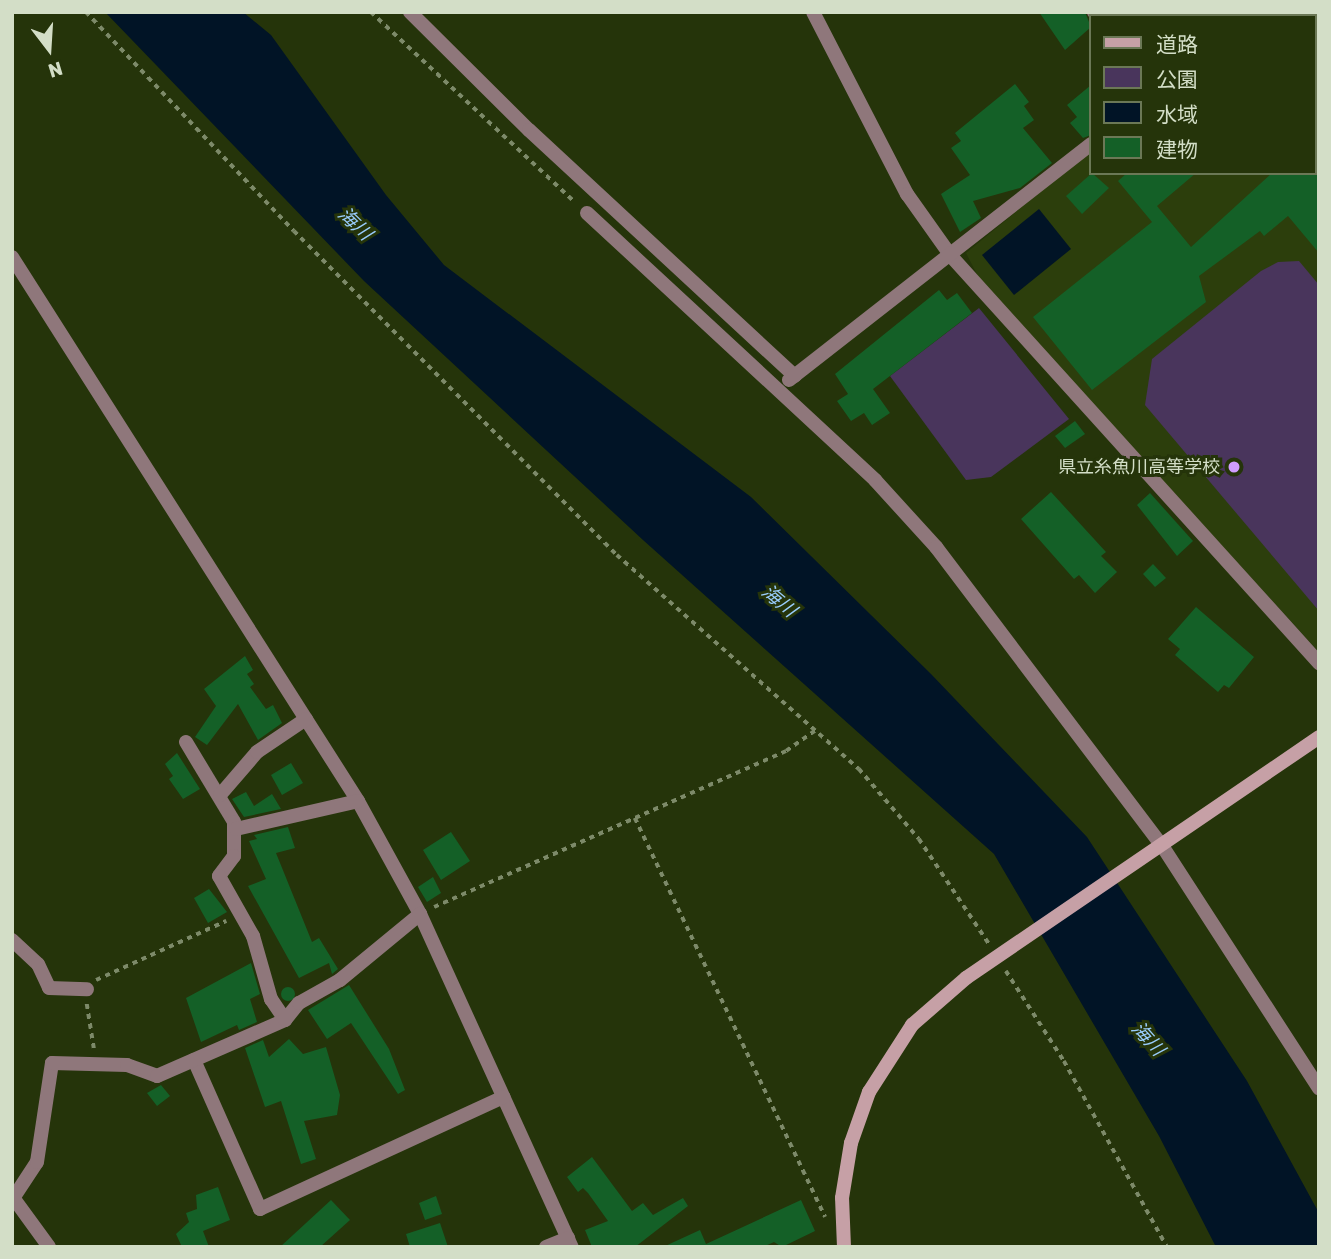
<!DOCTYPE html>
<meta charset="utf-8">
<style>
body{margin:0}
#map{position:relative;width:1331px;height:1259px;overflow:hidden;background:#25340a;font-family:Rubik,"Noto Sans JP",sans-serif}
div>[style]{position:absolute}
.built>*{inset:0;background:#2c3e0c}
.green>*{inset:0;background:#49355c}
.water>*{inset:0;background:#011426}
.building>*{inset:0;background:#146027}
.round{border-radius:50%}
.path>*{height:3.5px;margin-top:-1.75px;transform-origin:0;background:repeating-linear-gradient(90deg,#7d8a69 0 5px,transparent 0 10px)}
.street>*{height:14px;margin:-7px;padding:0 7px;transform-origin:7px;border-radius:7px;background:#8f777b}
.secondary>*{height:14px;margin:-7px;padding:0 7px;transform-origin:7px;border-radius:7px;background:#c6a0a6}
.dots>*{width:19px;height:19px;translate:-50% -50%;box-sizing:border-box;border:4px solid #25340a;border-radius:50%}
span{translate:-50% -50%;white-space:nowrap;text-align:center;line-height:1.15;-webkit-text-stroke:6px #25340a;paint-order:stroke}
.poi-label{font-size:18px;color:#d3dec7}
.right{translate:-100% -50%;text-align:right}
.water-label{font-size:19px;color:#99ccfc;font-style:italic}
.frame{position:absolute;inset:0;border:14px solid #d3dec7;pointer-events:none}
.legend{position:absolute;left:1089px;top:14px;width:228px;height:161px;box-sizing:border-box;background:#25340a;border:2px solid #6b7856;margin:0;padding:9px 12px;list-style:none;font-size:21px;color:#d3dec7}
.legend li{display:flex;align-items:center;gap:14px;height:35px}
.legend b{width:35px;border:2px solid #6b7856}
.north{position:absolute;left:14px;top:14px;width:70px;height:70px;-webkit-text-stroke:5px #25340a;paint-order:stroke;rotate:163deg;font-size:19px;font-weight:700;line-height:28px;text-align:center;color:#d3dec7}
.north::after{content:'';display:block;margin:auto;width:24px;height:32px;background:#d3dec7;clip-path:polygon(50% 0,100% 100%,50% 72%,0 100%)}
</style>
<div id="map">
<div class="built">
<div style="clip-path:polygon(1265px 12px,1319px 12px,1319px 652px,981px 282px,966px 253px,1091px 150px,1091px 173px,1315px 173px,1315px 16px,1260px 16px)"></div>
</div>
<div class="green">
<div style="clip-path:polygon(1299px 261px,1319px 285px,1319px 611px,1145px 405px,1152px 359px,1261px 271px,1278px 262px)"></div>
<div style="clip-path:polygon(979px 308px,1069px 419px,991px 477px,966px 480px,890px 376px)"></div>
</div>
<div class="water">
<div style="clip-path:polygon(105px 12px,243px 12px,271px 35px,386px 195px,444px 265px,751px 497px,931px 674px,1087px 837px,1247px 1081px,1319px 1213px,1319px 1247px,1216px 1247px,1159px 1136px,994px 854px,643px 540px,364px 281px)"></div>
<div style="clip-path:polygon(1039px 209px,1071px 249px,1014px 295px,982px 255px)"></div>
</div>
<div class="building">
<div style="clip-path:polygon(1039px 12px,1085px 12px,1091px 27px,1065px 50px)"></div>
<div style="clip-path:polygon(1015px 84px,1029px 102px,1024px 106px,1034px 120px,1023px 128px,1052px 163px,1020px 188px,973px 201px,981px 218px,960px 232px,941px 194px,970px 175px,951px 148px,961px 141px,955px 133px)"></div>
<div style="clip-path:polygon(1091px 85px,1091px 135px,1083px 138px,1070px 123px,1077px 117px,1067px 105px)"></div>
<div style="clip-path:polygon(1092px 173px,1109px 188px,1082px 214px,1066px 196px)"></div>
<div style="clip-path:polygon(1127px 173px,1196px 173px,1157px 206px,1191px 247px,1272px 173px,1319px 173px,1319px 253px,1288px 216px,1264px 236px,1260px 231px,1199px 276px,1206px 302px,1092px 390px,1033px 317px,1152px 222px,1118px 181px)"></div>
<div style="clip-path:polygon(939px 290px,947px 300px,957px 293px,972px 313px,873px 389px,890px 413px,872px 425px,864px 413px,851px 421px,837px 401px,848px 394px,835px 374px)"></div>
<div style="clip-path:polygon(1075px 421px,1085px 434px,1065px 448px,1055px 436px)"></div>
<div style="clip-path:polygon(1051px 492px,1106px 552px,1101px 556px,1117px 572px,1095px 593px,1079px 575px,1074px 579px,1021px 519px)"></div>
<div style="clip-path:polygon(1150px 493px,1193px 541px,1177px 556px,1137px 505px)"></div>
<div style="clip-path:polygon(1153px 564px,1166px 578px,1155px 587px,1143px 574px)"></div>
<div style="clip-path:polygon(1196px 607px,1254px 657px,1229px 688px,1224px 685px,1218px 692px,1175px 655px,1180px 649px,1168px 639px)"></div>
<div style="clip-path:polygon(245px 656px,253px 670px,247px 674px,254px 684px,250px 687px,266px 709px,273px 705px,282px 723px,258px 740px,238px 704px,207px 745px,195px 737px,216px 706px,204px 689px)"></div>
<div style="clip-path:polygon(177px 753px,200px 789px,183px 799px,169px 779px,173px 776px,165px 764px)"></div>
<div style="clip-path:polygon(291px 763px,303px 783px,282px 795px,271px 775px)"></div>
<div style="clip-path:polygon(246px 792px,254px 806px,272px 794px,281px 809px,244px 817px,232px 799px)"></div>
<div style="clip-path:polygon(288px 827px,295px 848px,276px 853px,312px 942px,319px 938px,338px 969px,332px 974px,329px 963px,299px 978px,248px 886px,266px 879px,249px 841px,257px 839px,254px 835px)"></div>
<div style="clip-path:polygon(451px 832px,470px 861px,441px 880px,423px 850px)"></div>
<div style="clip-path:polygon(433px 877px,441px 893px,427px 902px,418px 887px)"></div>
<div style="clip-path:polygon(209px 889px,227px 912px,208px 923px,194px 898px)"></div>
<div style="clip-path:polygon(251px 963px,260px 994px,250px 999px,257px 1022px,239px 1030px,237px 1025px,201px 1042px,186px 998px)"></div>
<div style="clip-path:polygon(349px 985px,389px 1049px,405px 1090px,398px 1094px,351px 1023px,327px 1039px,308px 1010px)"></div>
<div class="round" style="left:281px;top:987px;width:14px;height:14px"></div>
<div style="clip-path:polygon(289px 1039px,303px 1054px,326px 1047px,340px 1095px,337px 1115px,304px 1121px,316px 1159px,301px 1164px,281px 1101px,265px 1107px,245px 1048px,263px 1040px,269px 1057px)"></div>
<div style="clip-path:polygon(161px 1085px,170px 1096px,157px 1106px,147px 1093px)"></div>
<div style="clip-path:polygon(592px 1157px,632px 1211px,643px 1203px,653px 1215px,683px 1198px,688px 1206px,635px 1247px,592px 1247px,585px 1230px,608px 1221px,588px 1193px,583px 1188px,578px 1192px,567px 1177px)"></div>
<div style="clip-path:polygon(218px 1187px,230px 1220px,203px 1231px,209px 1247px,182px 1247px,176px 1234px,189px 1222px,186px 1213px,197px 1209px,196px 1195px)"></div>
<div style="clip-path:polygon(436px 1196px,442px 1214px,425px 1220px,419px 1203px)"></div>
<div style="clip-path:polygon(331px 1200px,350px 1220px,320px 1247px,280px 1247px)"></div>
<div style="clip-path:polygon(801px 1200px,815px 1231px,782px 1247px,774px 1242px,763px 1247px,663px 1247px,700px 1230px,706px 1244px)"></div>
<div style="clip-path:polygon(440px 1223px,448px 1247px,410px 1247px,406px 1234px)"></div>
</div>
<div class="path">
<div style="left:86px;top:12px;width:302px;rotate:46.5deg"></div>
<div style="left:294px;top:231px;width:457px;rotate:45.1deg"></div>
<div style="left:617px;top:555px;width:323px;rotate:41.5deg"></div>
<div style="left:859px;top:769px;width:92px;rotate:49.4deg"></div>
<div style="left:919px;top:839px;width:126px;rotate:56.3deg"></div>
<div style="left:371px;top:12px;width:279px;rotate:43deg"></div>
<div style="left:635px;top:818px;width:442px;rotate:64.5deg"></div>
<div style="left:434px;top:907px;width:385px;rotate:-23.9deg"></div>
<div style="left:786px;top:751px;width:37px;rotate:-35deg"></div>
<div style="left:1006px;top:971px;width:107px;rotate:57.2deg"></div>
<div style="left:1064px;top:1061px;width:213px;rotate:61deg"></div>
<div style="left:96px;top:980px;width:143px;rotate:-24.4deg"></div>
<div style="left:87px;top:1004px;width:45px;rotate:81deg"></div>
</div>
<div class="street">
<div style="left:410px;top:12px;width:168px;rotate:44.8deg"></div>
<div style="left:529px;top:130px;width:362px;rotate:42.8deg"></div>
<div style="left:813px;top:12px;width:205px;rotate:62.7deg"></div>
<div style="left:907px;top:194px;width:76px;rotate:54.6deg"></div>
<div style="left:951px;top:256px;width:549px;rotate:47.88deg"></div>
<div style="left:1094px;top:12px;width:6px;rotate:45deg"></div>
<div style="left:1252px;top:16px;width:6px;rotate:-39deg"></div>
<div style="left:587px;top:213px;width:393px;rotate:42.8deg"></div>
<div style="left:875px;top:480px;width:91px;rotate:47.7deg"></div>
<div style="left:936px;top:547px;width:373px;rotate:52.9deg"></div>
<div style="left:1161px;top:844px;width:291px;rotate:57.1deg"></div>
<div style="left:12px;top:257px;width:645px;rotate:57.54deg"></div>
<div style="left:358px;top:801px;width:129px;rotate:61.2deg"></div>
<div style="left:420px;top:914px;width:366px;rotate:65.5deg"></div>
<div style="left:789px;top:380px;width:383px;rotate:-38deg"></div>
<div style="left:186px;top:742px;width:93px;rotate:59deg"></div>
<div style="left:234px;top:822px;width:34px;rotate:90deg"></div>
<div style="left:234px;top:856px;width:25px;rotate:127deg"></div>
<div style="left:219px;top:876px;width:69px;rotate:60.5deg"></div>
<div style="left:253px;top:936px;width:66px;rotate:74.1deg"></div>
<div style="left:271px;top:999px;width:25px;rotate:56deg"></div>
<div style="left:220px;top:795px;width:57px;rotate:-49.3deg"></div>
<div style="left:257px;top:752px;width:59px;rotate:-34deg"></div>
<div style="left:236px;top:829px;width:125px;rotate:-12.9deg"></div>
<div style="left:12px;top:940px;width:35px;rotate:43deg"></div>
<div style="left:38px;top:964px;width:26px;rotate:65deg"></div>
<div style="left:49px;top:988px;width:38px;rotate:2deg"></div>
<div style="left:194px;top:1060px;width:163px;rotate:66.1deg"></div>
<div style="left:260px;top:1209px;width:268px;rotate:-24.7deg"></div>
<div style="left:12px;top:1196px;width:63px;rotate:54deg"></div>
<div style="left:12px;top:1200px;width:45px;rotate:-56.7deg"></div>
<div style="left:37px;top:1162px;width:100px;rotate:-81.4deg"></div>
<div style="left:52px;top:1063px;width:75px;rotate:1.5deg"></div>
<div style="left:127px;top:1065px;width:32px;rotate:20deg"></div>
<div style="left:157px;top:1076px;width:140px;rotate:-23.6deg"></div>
<div style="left:285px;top:1020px;width:22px;rotate:-51deg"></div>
<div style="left:299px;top:1003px;width:47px;rotate:-29.3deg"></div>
<div style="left:340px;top:980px;width:104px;rotate:-39.5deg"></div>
<div style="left:546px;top:1247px;width:24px;rotate:-22deg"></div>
</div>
<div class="secondary">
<div style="left:844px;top:1247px;width:49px;rotate:-92.3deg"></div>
<div style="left:842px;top:1198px;width:56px;rotate:-80.7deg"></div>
<div style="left:851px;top:1143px;width:54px;rotate:-70.6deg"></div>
<div style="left:869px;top:1092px;width:80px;rotate:-57.3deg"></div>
<div style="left:912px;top:1025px;width:72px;rotate:-41deg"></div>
<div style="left:966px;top:978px;width:427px;rotate:-34.3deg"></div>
</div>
<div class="dots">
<div style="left:1234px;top:467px;background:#d09dff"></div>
</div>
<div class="poi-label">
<span class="right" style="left:1220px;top:467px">県立糸魚川高等学校</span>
</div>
<div class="water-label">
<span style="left:355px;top:224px;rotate:44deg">海川</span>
<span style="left:779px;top:601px;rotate:40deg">海川</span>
<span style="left:1148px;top:1039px;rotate:48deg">海川</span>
</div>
<div class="frame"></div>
<ul class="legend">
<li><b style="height:9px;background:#c6a0a6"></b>道路</li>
<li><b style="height:19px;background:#49355c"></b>公園</li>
<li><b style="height:19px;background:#011426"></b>水域</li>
<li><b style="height:19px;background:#146027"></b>建物</li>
</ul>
<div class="north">N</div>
</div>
